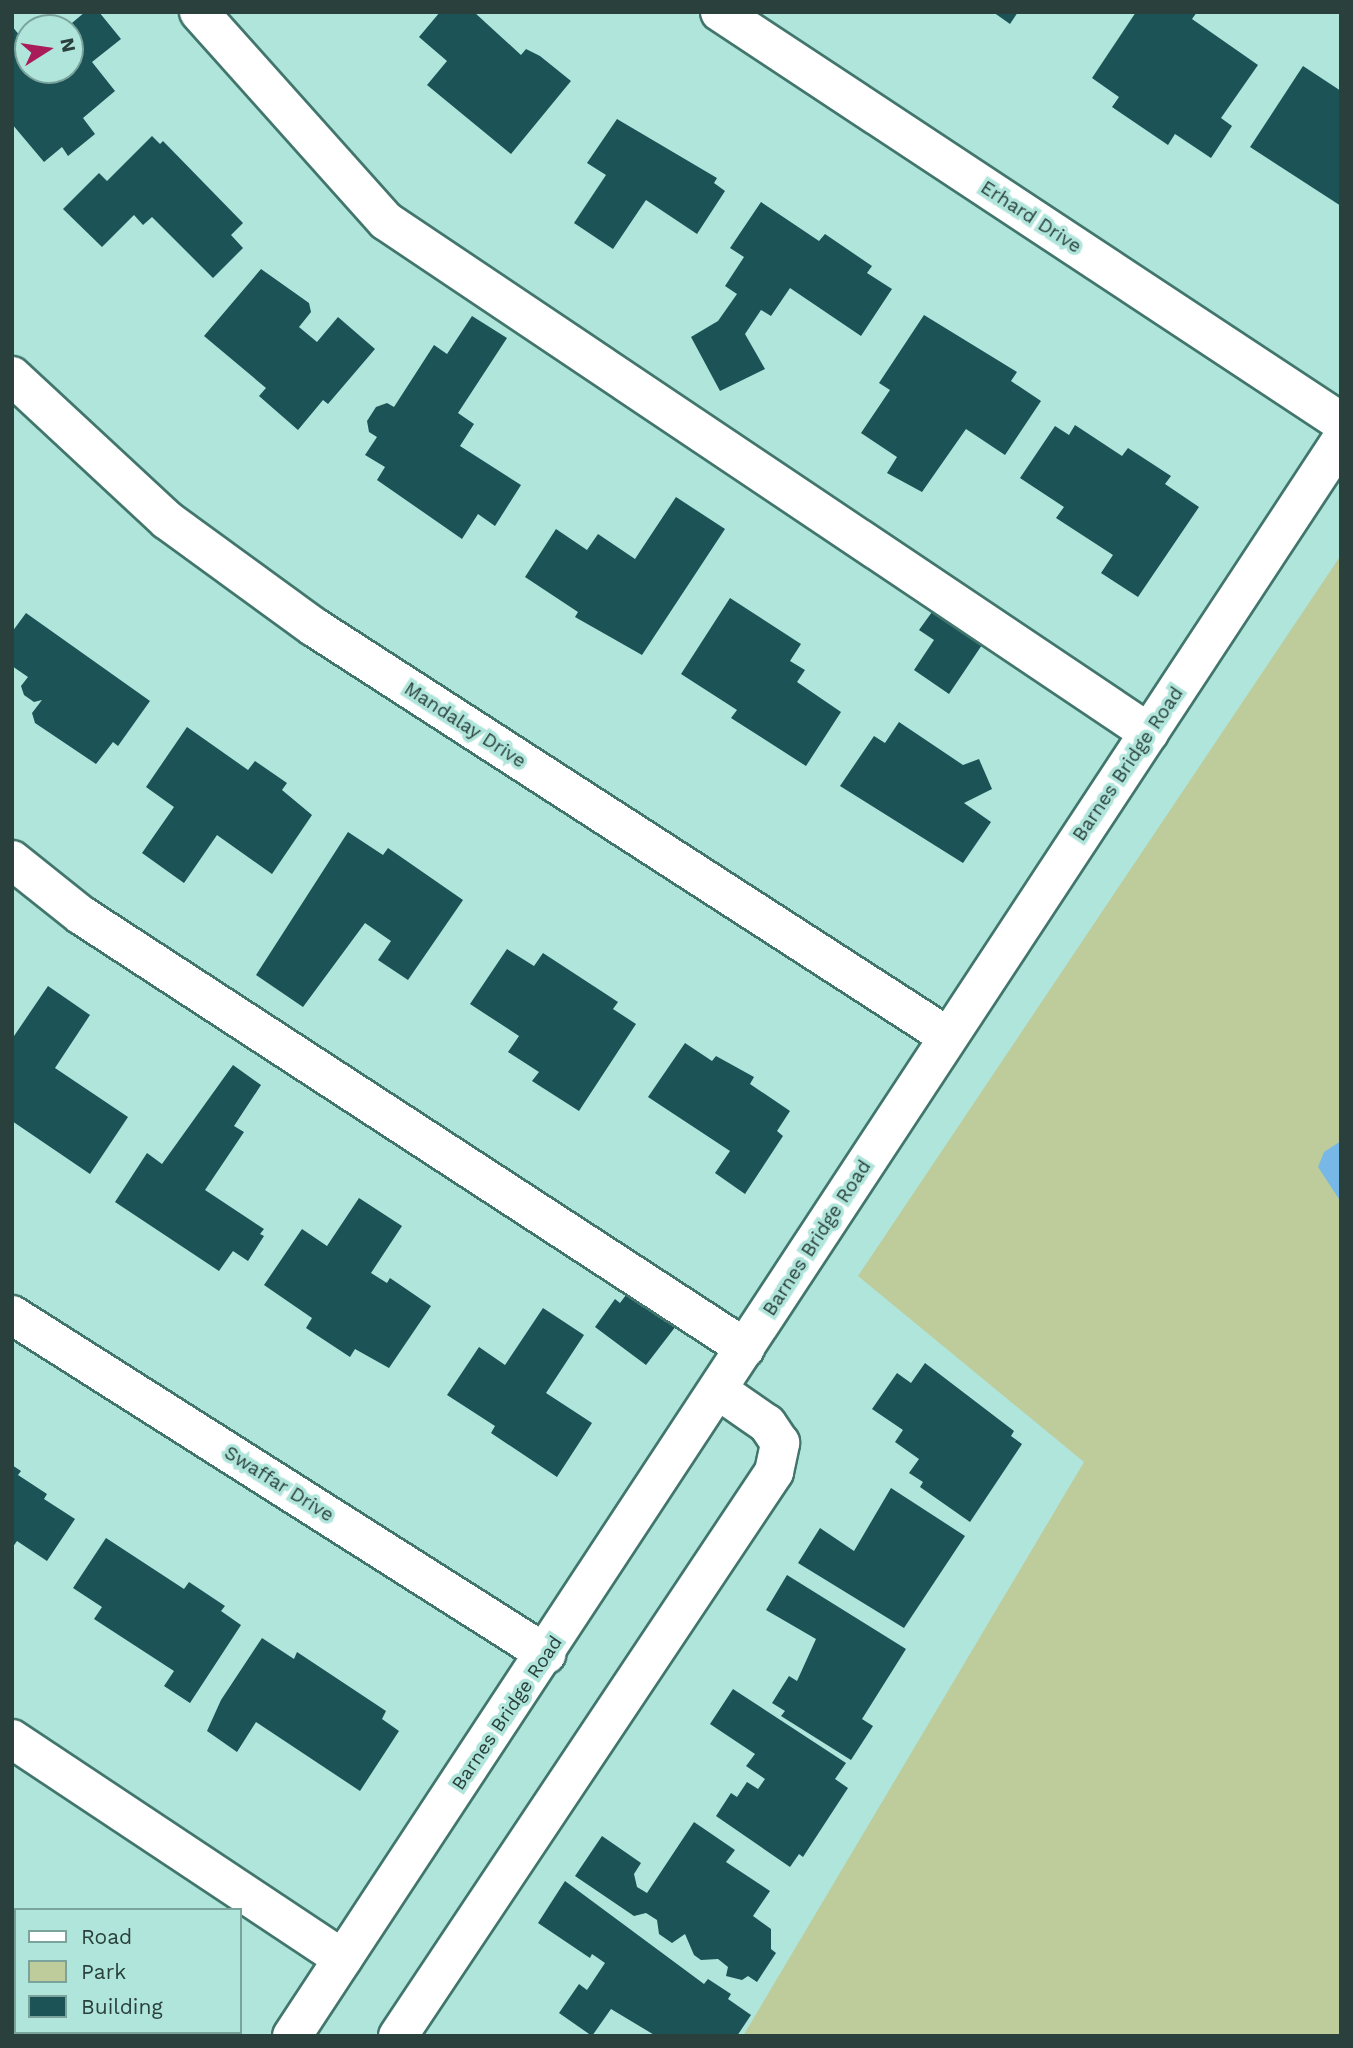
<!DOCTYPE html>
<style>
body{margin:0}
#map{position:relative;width:1353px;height:2048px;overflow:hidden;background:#afe5db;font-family:"Work Sans",sans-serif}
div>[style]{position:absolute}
.green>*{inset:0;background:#becc9c}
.water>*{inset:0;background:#77b8e7}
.building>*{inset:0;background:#1b5357}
.roads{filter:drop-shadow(2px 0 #42766d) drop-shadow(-2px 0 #42766d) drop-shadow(0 2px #42766d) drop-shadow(0 -2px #42766d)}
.minor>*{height:38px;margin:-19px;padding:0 19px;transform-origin:19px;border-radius:19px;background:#fff}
span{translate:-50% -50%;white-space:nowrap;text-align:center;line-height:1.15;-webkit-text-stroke:7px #afe5db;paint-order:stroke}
.street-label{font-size:19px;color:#2a403c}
.frame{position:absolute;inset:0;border:14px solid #2a403c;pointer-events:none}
.legend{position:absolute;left:14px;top:1908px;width:228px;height:126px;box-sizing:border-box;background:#afe5db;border:2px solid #7aa39b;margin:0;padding:9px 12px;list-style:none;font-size:21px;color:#2a403c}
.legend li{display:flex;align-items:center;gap:14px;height:35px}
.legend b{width:35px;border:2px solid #7aa39b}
.north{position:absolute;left:14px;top:14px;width:70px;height:70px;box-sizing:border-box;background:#afe5db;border:2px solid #7aa39b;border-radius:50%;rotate:78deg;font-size:19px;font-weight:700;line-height:28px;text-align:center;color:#2a403c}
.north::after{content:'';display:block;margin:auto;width:24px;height:32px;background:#aa1c59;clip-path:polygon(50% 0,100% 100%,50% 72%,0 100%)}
</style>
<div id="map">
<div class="green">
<div style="clip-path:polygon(1341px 555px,1341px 2036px,743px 2036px,1084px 1462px,858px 1276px)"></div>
</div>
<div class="water">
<div style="clip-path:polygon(1341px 1141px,1341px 1202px,1318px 1167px,1324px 1152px)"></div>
</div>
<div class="building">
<div style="clip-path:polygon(85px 12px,99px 12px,121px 39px,92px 62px,115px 91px,83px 118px,95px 134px,68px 156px,62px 147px,44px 162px,12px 124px,12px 26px,28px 46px,28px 70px,70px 70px,70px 28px,66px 28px)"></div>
<div style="clip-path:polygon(440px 12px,474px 12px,521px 55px,526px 49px,540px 56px,571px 81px,511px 154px,427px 85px,447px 61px,419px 37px)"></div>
<div style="clip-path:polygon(993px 12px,1018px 12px,1010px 24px)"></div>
<div style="clip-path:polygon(1136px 12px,1197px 12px,1192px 19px,1258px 65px,1221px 118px,1232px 126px,1211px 158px,1175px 134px,1168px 145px,1112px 107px,1119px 97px,1092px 78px)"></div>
<div style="clip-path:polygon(1303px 66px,1341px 91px,1341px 206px,1250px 147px)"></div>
<div style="clip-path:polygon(617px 119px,717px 178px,714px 183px,725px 191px,697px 234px,646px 200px,613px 249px,574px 223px,606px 175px,587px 163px)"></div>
<div style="clip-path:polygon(152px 136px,160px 144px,163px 141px,243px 223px,231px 235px,243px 248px,213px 278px,152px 217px,143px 225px,134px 215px,102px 247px,63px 209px,99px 173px,107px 181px)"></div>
<div style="clip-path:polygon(761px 202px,819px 241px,825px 234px,872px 266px,867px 273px,892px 289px,861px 336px,790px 288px,771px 316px,761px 310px,745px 334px,765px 369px,720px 391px,691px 337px,718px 321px,737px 294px,725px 286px,744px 257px,730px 248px)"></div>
<div style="clip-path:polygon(261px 269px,309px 303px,311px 312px,299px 327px,317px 342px,338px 317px,375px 349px,328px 404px,323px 400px,298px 430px,259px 396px,266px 388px,204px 336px)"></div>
<div style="clip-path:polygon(924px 315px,1017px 372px,1011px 381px,1041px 401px,1005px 455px,966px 429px,922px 492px,887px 473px,897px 457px,861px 433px,890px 390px,879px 383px)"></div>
<div style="clip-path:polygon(472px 316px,507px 338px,458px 413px,474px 424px,460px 446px,521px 485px,495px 526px,478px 514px,462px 539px,377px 480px,385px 467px,365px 455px,377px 437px,369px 432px,367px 421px,376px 407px,387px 403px,394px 407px,434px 345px,447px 354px)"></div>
<div style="clip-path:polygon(1075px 425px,1122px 456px,1128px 448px,1171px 476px,1165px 484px,1199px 507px,1138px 597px,1101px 573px,1113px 555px,1056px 518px,1064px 507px,1020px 478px,1055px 426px,1069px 435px)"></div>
<div style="clip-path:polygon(676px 497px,725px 529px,642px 655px,575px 617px,578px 612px,525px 577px,556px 529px,587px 550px,598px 534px,635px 559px)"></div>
<div style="clip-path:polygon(730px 598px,801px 644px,790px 661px,805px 670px,797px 682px,841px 712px,806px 766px,731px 718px,737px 710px,681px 674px)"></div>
<div style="clip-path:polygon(937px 605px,986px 639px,949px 694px,914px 670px,934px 640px,919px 630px)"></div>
<div style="clip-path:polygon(26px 613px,150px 701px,118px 746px,113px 742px,96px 764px,35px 723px,32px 713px,42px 700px,34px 702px,24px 695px,21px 686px,28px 677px,12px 666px,12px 632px)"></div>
<div style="clip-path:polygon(899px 722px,963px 765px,979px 759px,992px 789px,964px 803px,991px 822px,963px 863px,840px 786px,874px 736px,885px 743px)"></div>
<div style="clip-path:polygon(187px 727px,248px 770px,255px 761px,287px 783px,282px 790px,312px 815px,272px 874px,217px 835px,184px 883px,142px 853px,174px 807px,146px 787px)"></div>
<div style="clip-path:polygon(348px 832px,383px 855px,388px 848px,463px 900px,408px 980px,378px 960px,391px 941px,365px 923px,303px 1007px,256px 975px)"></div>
<div style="clip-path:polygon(507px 949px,534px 966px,543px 953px,618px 1002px,613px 1009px,636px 1024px,579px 1111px,532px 1081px,539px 1072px,508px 1052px,519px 1036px,470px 1004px)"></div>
<div style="clip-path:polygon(48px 986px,90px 1015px,55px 1068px,128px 1117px,90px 1174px,12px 1121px,12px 1039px)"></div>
<div style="clip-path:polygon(685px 1043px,712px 1061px,716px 1056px,754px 1077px,750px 1084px,790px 1111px,777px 1131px,783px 1136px,745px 1194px,715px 1173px,730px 1151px,648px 1097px)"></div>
<div style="clip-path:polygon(233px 1065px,261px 1085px,234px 1126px,244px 1132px,205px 1190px,264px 1229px,260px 1234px,264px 1236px,248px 1261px,233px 1251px,219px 1271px,115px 1202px,147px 1153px,162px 1164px)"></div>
<div style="clip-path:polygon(359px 1198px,402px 1226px,371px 1273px,387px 1283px,390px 1278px,431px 1306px,389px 1368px,355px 1349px,350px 1357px,306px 1328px,312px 1318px,264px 1285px,302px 1229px,327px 1246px)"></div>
<div style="clip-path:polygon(629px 1291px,676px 1326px,646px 1365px,595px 1327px,615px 1299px,620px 1303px)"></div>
<div style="clip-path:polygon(543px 1308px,584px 1335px,546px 1393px,592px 1423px,557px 1477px,491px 1433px,495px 1426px,447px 1395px,479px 1347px,505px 1365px)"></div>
<div style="clip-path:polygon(925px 1363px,1014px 1431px,1011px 1436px,1022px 1444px,970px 1522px,920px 1487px,923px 1482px,909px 1473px,919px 1459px,895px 1442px,903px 1430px,872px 1409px,897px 1373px,911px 1383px)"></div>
<div style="clip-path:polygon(12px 1465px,21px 1471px,18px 1475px,47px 1494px,44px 1499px,75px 1519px,47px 1561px,17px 1541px,12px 1548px)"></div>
<div style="clip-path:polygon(891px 1488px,965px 1536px,904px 1628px,798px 1563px,820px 1528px,854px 1551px)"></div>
<div style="clip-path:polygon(106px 1538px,184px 1589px,189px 1582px,225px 1606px,221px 1611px,241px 1625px,190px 1703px,164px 1686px,174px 1671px,94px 1619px,102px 1607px,73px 1588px)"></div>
<div style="clip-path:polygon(787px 1575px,906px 1649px,862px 1719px,873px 1726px,851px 1760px,781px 1716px,785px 1711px,772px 1703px,789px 1676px,797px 1681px,816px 1639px,766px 1610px)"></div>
<div style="clip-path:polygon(262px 1638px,294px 1659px,297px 1652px,386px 1711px,382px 1719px,399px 1731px,360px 1791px,256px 1722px,237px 1752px,207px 1731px,221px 1700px)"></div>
<div style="clip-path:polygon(733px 1689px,846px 1763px,835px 1779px,848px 1788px,803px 1857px,799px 1854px,790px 1867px,716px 1816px,731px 1793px,737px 1797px,747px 1782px,758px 1789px,765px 1779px,746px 1766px,755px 1754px,710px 1724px)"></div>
<div style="clip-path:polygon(694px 1822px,735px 1850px,726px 1862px,770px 1891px,753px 1916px,771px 1929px,771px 1949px,776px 1953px,757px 1982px,748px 1976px,742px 1980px,726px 1976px,728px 1967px,718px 1959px,701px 1960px,694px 1955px,685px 1934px,672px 1943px,659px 1934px,657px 1920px,646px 1913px,634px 1916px,575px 1876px,602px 1836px,641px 1863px,634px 1874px,637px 1887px,647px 1893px)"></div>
<div style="clip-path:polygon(565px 1881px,704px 1984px,708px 1979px,731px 1994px,728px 1999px,751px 2015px,737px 2036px,656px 2036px,611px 2009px,592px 2036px,559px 2013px,579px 1984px,587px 1990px,605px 1963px,592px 1954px,590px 1958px,538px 1923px)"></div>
<div style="clip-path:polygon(81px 2032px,182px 2032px,180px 2036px)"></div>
</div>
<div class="roads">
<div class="minor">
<div style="left:199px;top:12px;width:280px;rotate:48.2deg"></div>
<div style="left:386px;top:221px;width:919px;rotate:33.86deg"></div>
<div style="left:720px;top:12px;width:744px;rotate:33.43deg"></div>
<div style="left:12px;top:376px;width:212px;rotate:42.9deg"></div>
<div style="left:167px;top:520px;width:182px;rotate:36.1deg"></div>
<div style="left:314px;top:627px;width:754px;rotate:32.87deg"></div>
<div style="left:12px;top:860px;width:88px;rotate:38.6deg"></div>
<div style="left:81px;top:915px;width:793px;rotate:33.11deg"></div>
<div style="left:12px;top:1315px;width:633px;rotate:32.41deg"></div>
<div style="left:12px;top:1739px;width:397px;rotate:33.6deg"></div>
<div style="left:292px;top:2036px;width:1910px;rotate:-56.68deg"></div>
<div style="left:398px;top:2036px;width:678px;rotate:-56.31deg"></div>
<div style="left:774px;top:1472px;width:30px;rotate:-78deg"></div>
<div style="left:780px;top:1443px;width:23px;rotate:-124deg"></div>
<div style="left:767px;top:1424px;width:60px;rotate:-145.2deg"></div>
</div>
</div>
<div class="street-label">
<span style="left:1031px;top:217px;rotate:33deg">Erhard Drive</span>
<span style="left:465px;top:725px;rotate:33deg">Mandalay Drive</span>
<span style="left:1128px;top:764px;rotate:-56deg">Barnes Bridge Road</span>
<span style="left:817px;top:1238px;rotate:-57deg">Barnes Bridge Road</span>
<span style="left:279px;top:1484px;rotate:32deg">Swaffar Drive</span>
<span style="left:507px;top:1713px;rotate:-56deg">Barnes Bridge Road</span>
</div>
<div class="frame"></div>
<ul class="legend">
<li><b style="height:9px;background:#fff"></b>Road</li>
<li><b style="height:19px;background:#becc9c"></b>Park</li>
<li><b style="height:19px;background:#1b5357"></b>Building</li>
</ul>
<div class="north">N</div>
</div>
